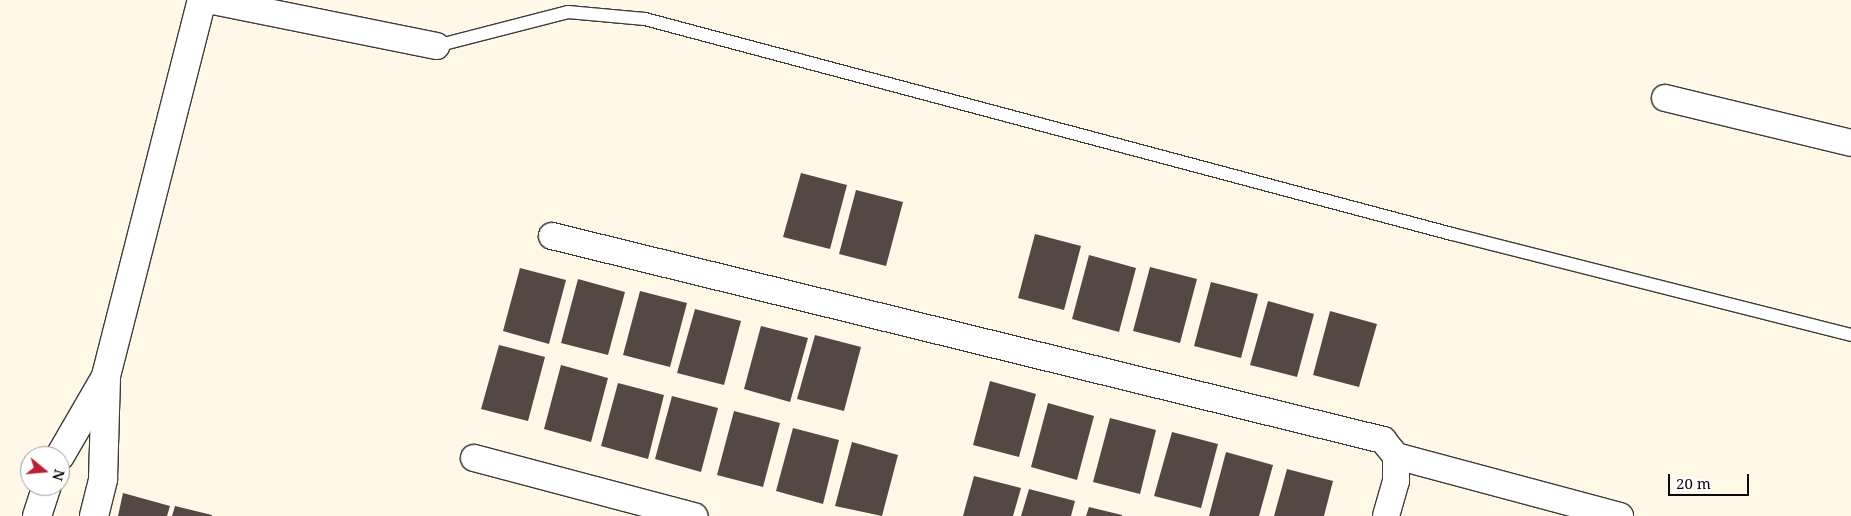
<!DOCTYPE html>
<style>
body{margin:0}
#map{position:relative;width:1851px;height:516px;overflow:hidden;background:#fff8e6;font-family:"Noto Serif",serif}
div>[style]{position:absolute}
.building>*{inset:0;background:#524945}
.roads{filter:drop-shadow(1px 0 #3c3c3c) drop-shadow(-1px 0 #3c3c3c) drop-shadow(0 1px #3c3c3c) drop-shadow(0 -1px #3c3c3c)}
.service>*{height:12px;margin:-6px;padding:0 6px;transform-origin:6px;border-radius:6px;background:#fff}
.minor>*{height:26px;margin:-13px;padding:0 13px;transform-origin:13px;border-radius:13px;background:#fff}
.tertiary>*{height:28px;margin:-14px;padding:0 14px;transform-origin:14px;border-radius:14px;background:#fff}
span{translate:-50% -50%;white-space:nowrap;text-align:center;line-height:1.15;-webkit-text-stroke:5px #fff;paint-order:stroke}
.north{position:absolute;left:20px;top:446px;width:50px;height:50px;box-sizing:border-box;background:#fff;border:1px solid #9d9d9d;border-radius:50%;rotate:107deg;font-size:14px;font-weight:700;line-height:20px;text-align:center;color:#090909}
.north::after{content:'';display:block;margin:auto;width:18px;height:22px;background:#bd1e34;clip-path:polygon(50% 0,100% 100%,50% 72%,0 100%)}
.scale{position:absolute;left:1668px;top:474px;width:81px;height:22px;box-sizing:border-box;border:2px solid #090909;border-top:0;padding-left:6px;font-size:15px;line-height:18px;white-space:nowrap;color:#090909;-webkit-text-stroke:4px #fff;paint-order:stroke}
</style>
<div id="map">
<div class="building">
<div style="clip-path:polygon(801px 173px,847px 185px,830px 249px,783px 237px)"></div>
<div style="clip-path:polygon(856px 190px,903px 202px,886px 266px,839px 254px)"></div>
<div style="clip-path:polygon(1035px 234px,1081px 246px,1064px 310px,1018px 298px)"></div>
<div style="clip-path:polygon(1089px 255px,1136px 268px,1119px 332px,1072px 319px)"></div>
<div style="clip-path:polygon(1150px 267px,1197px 279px,1180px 343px,1133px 331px)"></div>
<div style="clip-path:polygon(520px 268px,566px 280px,549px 344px,503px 331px)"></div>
<div style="clip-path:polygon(578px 279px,625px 292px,608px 355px,561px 343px)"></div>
<div style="clip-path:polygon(1211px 282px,1258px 294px,1241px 358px,1194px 346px)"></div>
<div style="clip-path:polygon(640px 291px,687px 303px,670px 367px,623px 355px)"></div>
<div style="clip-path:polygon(1268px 301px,1314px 314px,1297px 377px,1250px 365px)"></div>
<div style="clip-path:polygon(695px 309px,741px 321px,724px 385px,677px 373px)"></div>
<div style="clip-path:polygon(1330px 311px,1377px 324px,1359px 387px,1313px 375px)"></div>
<div style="clip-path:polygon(761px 326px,808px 338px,790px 402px,744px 389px)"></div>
<div style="clip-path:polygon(815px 335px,861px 347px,844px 411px,797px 399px)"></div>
<div style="clip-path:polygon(499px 345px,545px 357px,528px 421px,481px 409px)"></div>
<div style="clip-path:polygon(561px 365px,608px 378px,591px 442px,544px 429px)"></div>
<div style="clip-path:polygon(990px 381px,1036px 394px,1019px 457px,973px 445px)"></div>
<div style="clip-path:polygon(618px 383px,664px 395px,648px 459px,601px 446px)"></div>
<div style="clip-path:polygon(672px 396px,718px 408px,701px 472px,655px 459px)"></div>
<div style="clip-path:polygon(1048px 403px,1094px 416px,1077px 480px,1031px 467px)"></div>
<div style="clip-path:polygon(734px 411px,780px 423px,763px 487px,717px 475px)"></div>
<div style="clip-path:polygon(1110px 418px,1156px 430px,1140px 494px,1093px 482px)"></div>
<div style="clip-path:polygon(793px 428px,839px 440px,823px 504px,776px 491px)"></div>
<div style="clip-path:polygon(1172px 432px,1218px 444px,1201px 508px,1154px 496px)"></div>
<div style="clip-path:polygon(852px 442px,898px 455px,882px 516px,835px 506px)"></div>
<div style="clip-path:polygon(1226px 452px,1273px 465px,1259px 516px,1209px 516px)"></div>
<div style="clip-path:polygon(1287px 469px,1333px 481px,1324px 516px,1274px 516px)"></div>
<div style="clip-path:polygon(974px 476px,1021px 488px,1013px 516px,963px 516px)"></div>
<div style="clip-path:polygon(1029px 489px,1075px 501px,1071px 516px,1021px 516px)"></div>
<div style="clip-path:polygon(123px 493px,170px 506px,167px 516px,118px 516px)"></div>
<div style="clip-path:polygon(175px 506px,212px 515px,212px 516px,172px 516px)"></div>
<div style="clip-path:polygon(1089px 507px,1122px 515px,1122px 516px,1086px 516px)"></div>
</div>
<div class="roads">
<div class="service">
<div style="left:436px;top:46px;width:136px;rotate:-14.4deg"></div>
<div style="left:568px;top:12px;width:77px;rotate:5.2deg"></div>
<div style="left:645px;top:19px;width:835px;rotate:14.92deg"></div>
<div style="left:1452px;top:234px;width:412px;rotate:14.2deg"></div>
</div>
<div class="minor">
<div style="left:208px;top:0;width:233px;rotate:11.4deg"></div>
<div style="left:1665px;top:98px;width:191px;rotate:13.6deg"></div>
<div style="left:552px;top:236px;width:856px;rotate:13.79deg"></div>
<div style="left:1383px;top:440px;width:21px;rotate:51deg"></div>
<div style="left:1396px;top:456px;width:25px;rotate:90deg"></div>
<div style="left:1396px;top:481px;width:36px;rotate:106deg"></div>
<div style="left:1396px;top:456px;width:232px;rotate:15deg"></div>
<div style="left:474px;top:458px;width:228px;rotate:14.8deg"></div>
</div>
<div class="tertiary">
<div style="left:60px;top:456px;width:88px;rotate:-59.9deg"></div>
<div style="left:37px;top:516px;width:32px;rotate:-72deg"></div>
<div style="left:94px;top:516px;width:38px;rotate:-76deg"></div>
<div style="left:103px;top:479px;width:103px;rotate:-88.3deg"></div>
<div style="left:106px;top:376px;width:388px;rotate:-75.7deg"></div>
</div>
</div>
<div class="north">N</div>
<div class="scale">20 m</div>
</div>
